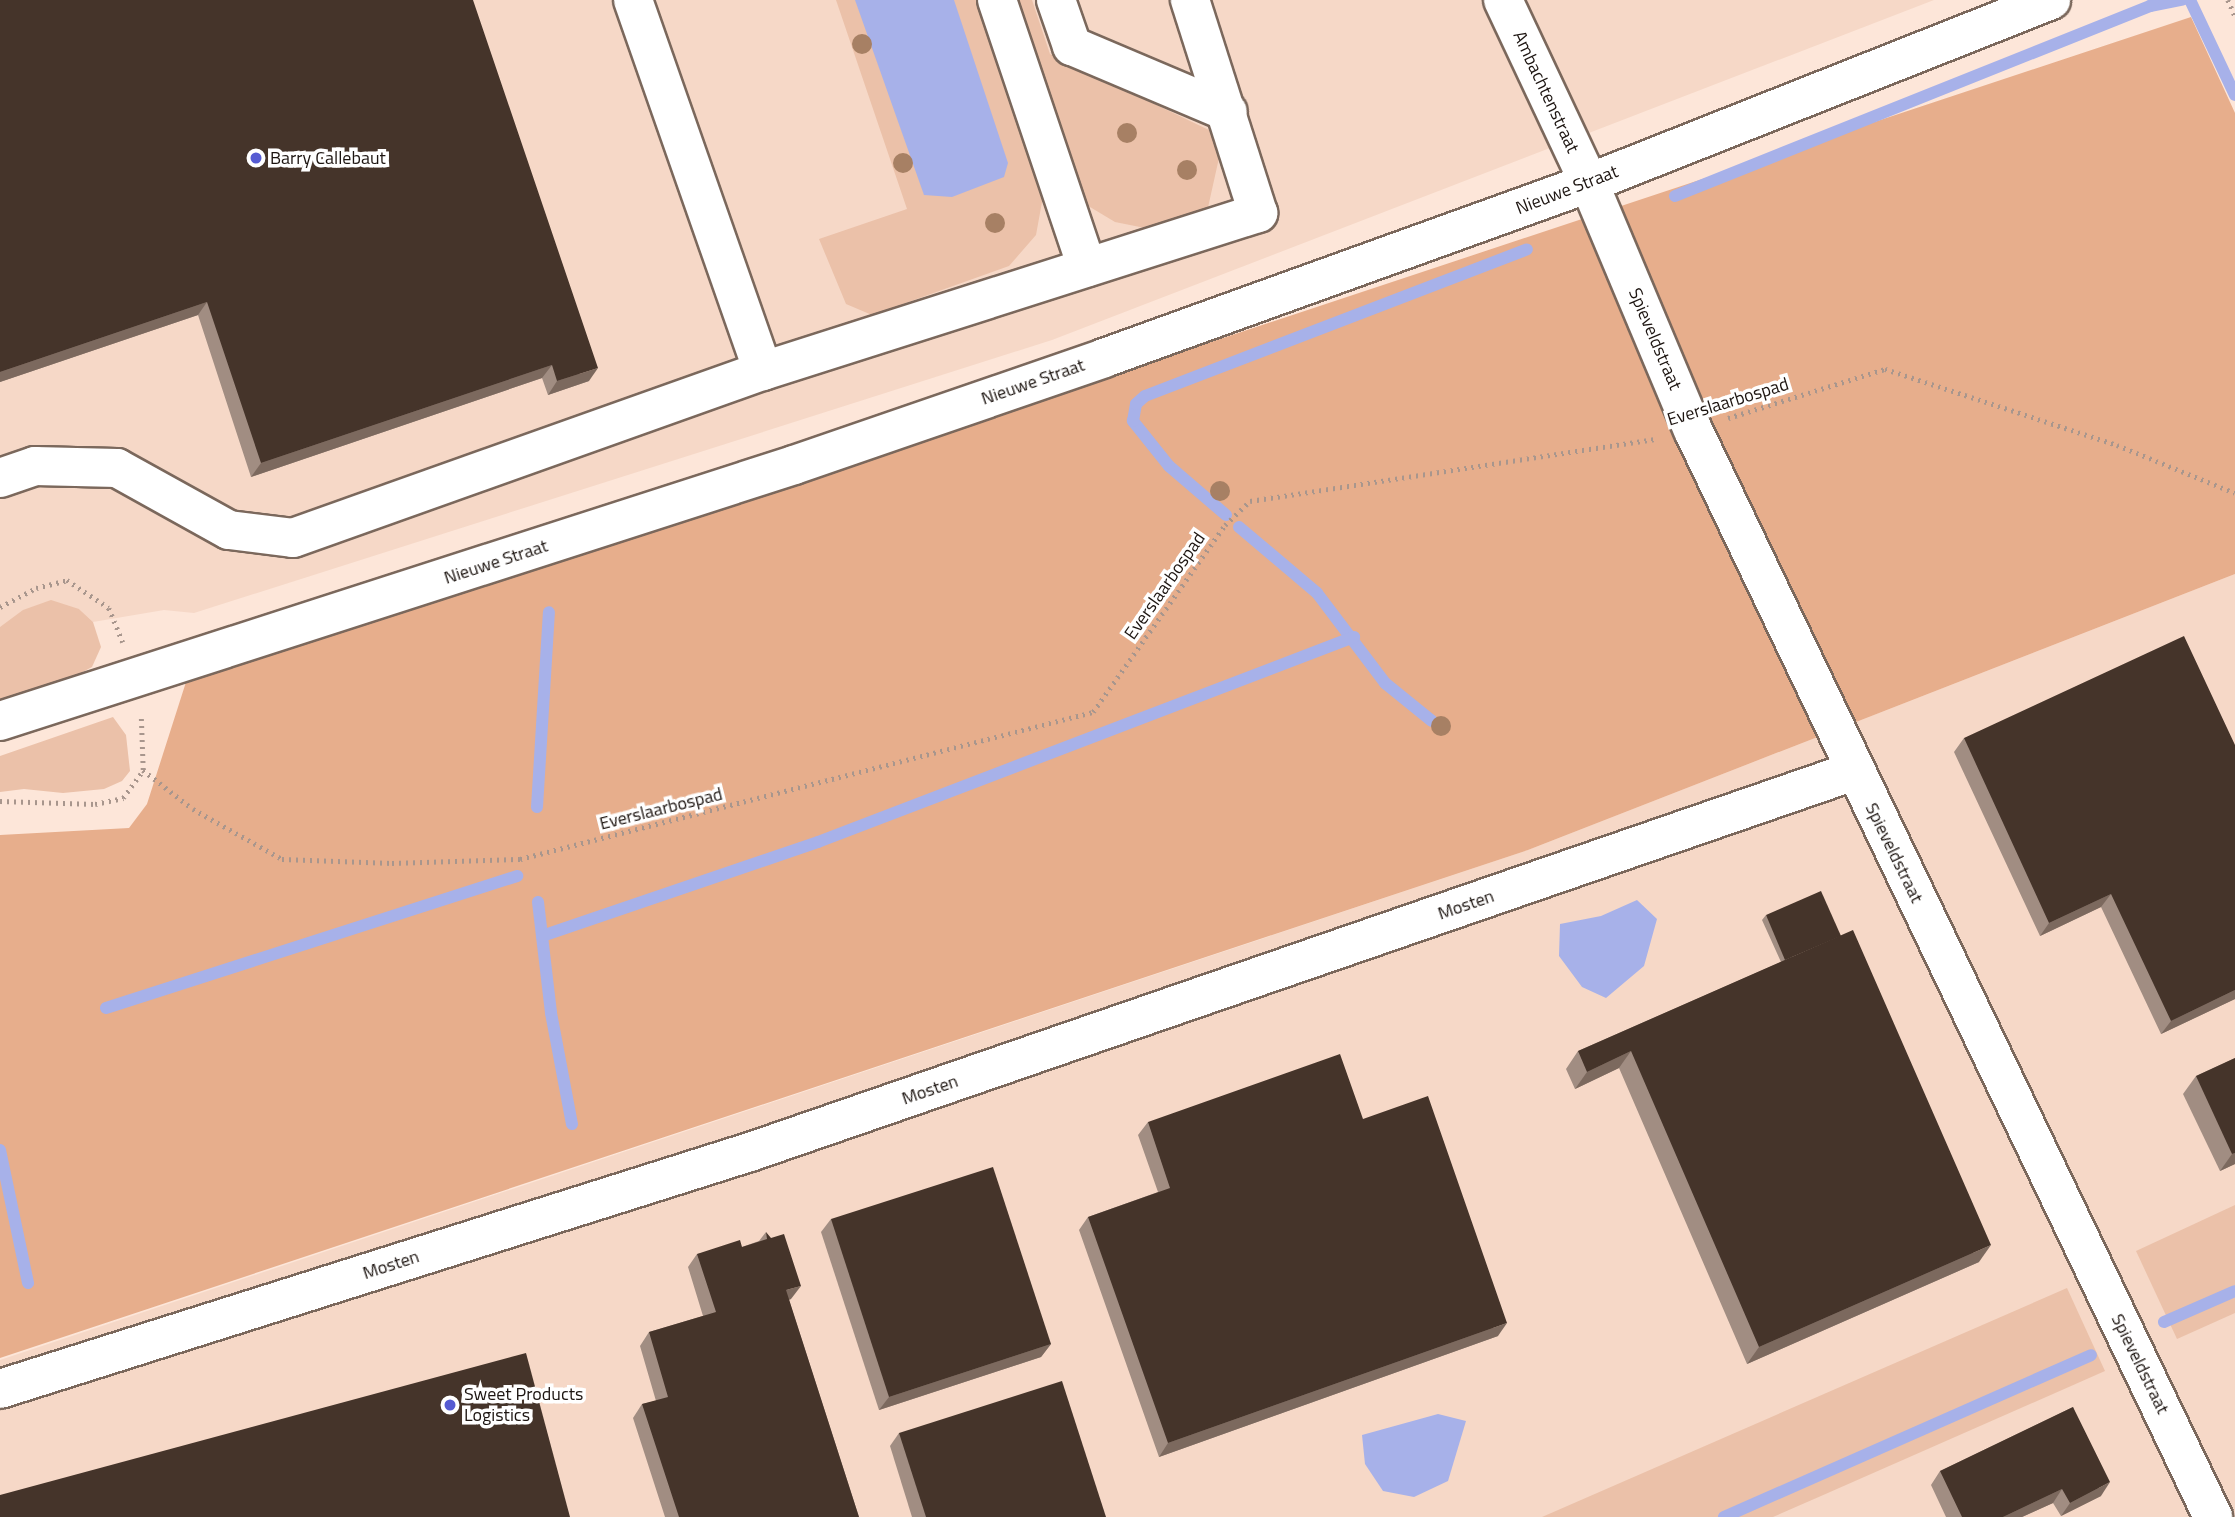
<!DOCTYPE html>
<style>
body{margin:0}
#map{position:relative;width:2235px;height:1517px;overflow:hidden;background:#fde6d9;font-family:"Titillium Web",sans-serif}
div>[style]{position:absolute}
.built>*{inset:0;background:#f6d8c7}
.green>*{inset:0;background:#ebc1a9}
.forest>*{inset:0;background:#e7ae8c}
.water>*{inset:0;background:#a7b1e9}
.stream>*{height:12px;margin:-6px;padding:0 6px;transform-origin:6px;border-radius:6px;background:#a7b1e9}
.path>*{height:4.5px;margin-top:-2.25px;transform-origin:0;background:repeating-linear-gradient(90deg,#a8968d 0 2px,transparent 0 7px)}
.roads{filter:drop-shadow(2px 0 #7b685c) drop-shadow(-2px 0 #7b685c) drop-shadow(0 2px #7b685c) drop-shadow(0 -2px #7b685c)}
.minor>*{height:38px;margin:-19px;padding:0 19px;transform-origin:19px;border-radius:19px;background:#fff}
.trees>*{width:20px;height:20px;margin:-10px;border-radius:50%;background:#a78064}
.wall>*{inset:0;background:#a18d82}
.shaded-wall>*{inset:0;background:#7c695e}
.building>*{inset:0;background:#45342a}
.dots>*{width:19px;height:19px;translate:-50% -50%;box-sizing:border-box;border:4px solid #fff;border-radius:50%}
span{translate:-50% -50%;white-space:nowrap;text-align:center;line-height:1.15;-webkit-text-stroke:7px #fff;paint-order:stroke}
.street-label{font-size:18px;color:#1c1410}
.poi-label{font-size:18px;color:#1c1410}
.left{translate:0 -50%;text-align:left}
</style>
<div id="map">
<div class="built">
<div style="clip-path:polygon(0 0,1934px 0,1052px 340px,194px 613px,164px 610px,93px 622px,79px 609px,0 627px)"></div>
<div style="clip-path:polygon(2235px 574px,2235px 1517px,0 1517px,0 1360px,1528px 850px)"></div>
</div>
<div class="green">
<div style="clip-path:polygon(836px 0,981px 0,1044px 191px,1036px 235px,1009px 266px,872px 315px,846px 304px,819px 239px,907px 209px)"></div>
<div style="clip-path:polygon(1007px 0,1032px 0,1050px 54px,1211px 131px,1219px 158px,1207px 212px,1145px 228px,1115px 222px,1085px 204px)"></div>
<div style="clip-path:polygon(51px 600px,79px 609px,93px 622px,101px 647px,92px 667px,68px 680px,0 702px,0 627px,23px 610px)"></div>
<div style="clip-path:polygon(113px 717px,126px 735px,130px 771px,122px 781px,104px 789px,63px 793px,24px 789px,0 792px,0 756px)"></div>
<div style="clip-path:polygon(2235px 1205px,2235px 1313px,2177px 1339px,2136px 1251px)"></div>
<div style="clip-path:polygon(2067px 1288px,2105px 1371px,1821px 1496px,1773px 1517px,1542px 1517px)"></div>
</div>
<div class="forest">
<div style="clip-path:polygon(2191px 17px,2235px 113px,2235px 574px,1528px 850px,0 1358px,0 835px,129px 828px,147px 804px,186px 682px)"></div>
</div>
<div class="water">
<div style="clip-path:polygon(855px 0,954px 0,1008px 163px,1004px 177px,952px 197px,924px 195px)"></div>
<div style="clip-path:polygon(1637px 900px,1657px 919px,1644px 966px,1606px 998px,1582px 987px,1559px 956px,1560px 924px,1601px 916px)"></div>
<div style="clip-path:polygon(1438px 1414px,1466px 1421px,1448px 1481px,1414px 1497px,1383px 1491px,1365px 1464px,1362px 1435px)"></div>
</div>
<div class="stream">
<div style="left:2190px;top:0;width:105px;rotate:64.7deg"></div>
<div style="left:1675px;top:196px;width:512px;rotate:-21.8deg"></div>
<div style="left:2150px;top:6px;width:33px;rotate:-11deg"></div>
<div style="left:1226px;top:515px;width:75px;rotate:-139.3deg"></div>
<div style="left:1169px;top:466px;width:58px;rotate:-128.7deg"></div>
<div style="left:1133px;top:421px;width:17px;rotate:-80deg"></div>
<div style="left:1136px;top:404px;width:12px;rotate:-42deg"></div>
<div style="left:1145px;top:396px;width:409px;rotate:-21deg"></div>
<div style="left:1239px;top:527px;width:102px;rotate:40.2deg"></div>
<div style="left:1317px;top:593px;width:113px;rotate:52.9deg"></div>
<div style="left:1385px;top:683px;width:60px;rotate:39deg"></div>
<div style="left:537px;top:807px;width:195px;rotate:-86.5deg"></div>
<div style="left:538px;top:902px;width:112px;rotate:83.3deg"></div>
<div style="left:551px;top:1013px;width:113px;rotate:79.3deg"></div>
<div style="left:542px;top:936px;width:292px;rotate:-18.8deg"></div>
<div style="left:818px;top:842px;width:574px;rotate:-20.93deg"></div>
<div style="left:106px;top:1008px;width:432px;rotate:-17.8deg"></div>
<div style="left:0;top:1150px;width:136px;rotate:78.1deg"></div>
<div style="left:2164px;top:1322px;width:77px;rotate:-23.6deg"></div>
<div style="left:1724px;top:1517px;width:401px;rotate:-23.8deg"></div>
</div>
<div class="path">
<div style="left:2228px;top:0;width:17px;rotate:66deg"></div>
<div style="left:1728px;top:418px;width:164px;rotate:-17.3deg"></div>
<div style="left:1885px;top:369px;width:244px;rotate:18.1deg"></div>
<div style="left:2117px;top:445px;width:127px;rotate:22.1deg"></div>
<div style="left:0;top:607px;width:41px;rotate:-27.8deg"></div>
<div style="left:36px;top:588px;width:32px;rotate:-14deg"></div>
<div style="left:67px;top:580px;width:50px;rotate:33.7deg"></div>
<div style="left:109px;top:608px;width:37px;rotate:68deg"></div>
<div style="left:143px;top:770px;width:63px;rotate:38deg"></div>
<div style="left:193px;top:809px;width:102px;rotate:29.3deg"></div>
<div style="left:282px;top:859px;width:110px;rotate:2.1deg"></div>
<div style="left:392px;top:863px;width:128px;rotate:-1.8deg"></div>
<div style="left:520px;top:859px;width:592px;rotate:-14.39deg"></div>
<div style="left:1093px;top:712px;width:229px;rotate:-54.8deg"></div>
<div style="left:1225px;top:525px;width:35px;rotate:-44deg"></div>
<div style="left:1250px;top:501px;width:410px;rotate:-8.7deg"></div>
<div style="left:0;top:801px;width:95px;rotate:1.8deg"></div>
<div style="left:95px;top:804px;width:29px;rotate:-12deg"></div>
<div style="left:123px;top:798px;width:34px;rotate:-54deg"></div>
<div style="left:143px;top:770px;width:55px;rotate:-92.1deg"></div>
</div>
<div class="roads">
<div class="minor">
<div style="left:633px;top:0;width:393px;rotate:70.7deg"></div>
<div style="left:997px;top:0;width:282px;rotate:71.4deg"></div>
<div style="left:1056px;top:0;width:49px;rotate:70.8deg"></div>
<div style="left:1072px;top:46px;width:169px;rotate:22.9deg"></div>
<div style="left:1503px;top:0;width:202px;rotate:64.8deg"></div>
<div style="left:1589px;top:183px;width:268px;rotate:67.2deg"></div>
<div style="left:1693px;top:430px;width:1205px;rotate:64.43deg"></div>
<div style="left:0;top:478px;width:37px;rotate:-19deg"></div>
<div style="left:35px;top:466px;width:82px;rotate:1.4deg"></div>
<div style="left:117px;top:468px;width:128px;rotate:29deg"></div>
<div style="left:229px;top:530px;width:64px;rotate:7.1deg"></div>
<div style="left:293px;top:538px;width:499px;rotate:-19.6deg"></div>
<div style="left:763px;top:371px;width:520px;rotate:-17.7deg"></div>
<div style="left:1258px;top:213px;width:224px;rotate:-107.7deg"></div>
<div style="left:0;top:721px;width:834px;rotate:-17.87deg"></div>
<div style="left:794px;top:465px;width:328px;rotate:-19deg"></div>
<div style="left:1104px;top:358px;width:516px;rotate:-19.84deg"></div>
<div style="left:1589px;top:183px;width:497px;rotate:-21.6deg"></div>
<div style="left:0;top:1389px;width:787px;rotate:-17.54deg"></div>
<div style="left:750px;top:1152px;width:1168px;rotate:-19.04deg"></div>
</div>
</div>
<div class="trees">
<div style="left:862px;top:44px"></div>
<div style="left:1127px;top:133px"></div>
<div style="left:903px;top:163px"></div>
<div style="left:1187px;top:170px"></div>
<div style="left:995px;top:223px"></div>
<div style="left:1220px;top:491px"></div>
<div style="left:1441px;top:726px"></div>
</div>
<div class="wall">
<div style="clip-path:polygon(0 0,589px 381px,548px 395px,542px 378px,251px 477px,198px 315px,0 382px)"></div>
<div style="clip-path:polygon(1964px 738px,2235px 745px,2235px 999px,2161px 1034px,2101px 907px,2040px 936px,1954px 752px)"></div>
<div style="clip-path:polygon(1766px 915px,1979px 1262px,1747px 1364px,1619px 1068px,1575px 1089px,1566px 1069px,1578px 1051px,1781px 962px,1762px 920px)"></div>
<div style="clip-path:polygon(2235px 1058px,2235px 1164px,2220px 1171px,2183px 1094px,2196px 1076px)"></div>
<div style="clip-path:polygon(1363px 1119px,1498px 1336px,1159px 1457px,1079px 1230px,1088px 1217px,1158px 1192px,1138px 1135px,1148px 1122px)"></div>
<div style="clip-path:polygon(831px 1219px,1051px 1344px,1041px 1357px,879px 1410px,821px 1232px)"></div>
<div style="clip-path:polygon(766px 1232px,791px 1299px,789px 1300px,859px 1517px,665px 1517px,633px 1418px,642px 1404px,656px 1401px,640px 1346px,649px 1332px,703px 1316px,688px 1267px,697px 1254px,742px 1247px,759px 1241px)"></div>
<div style="clip-path:polygon(2073px 1407px,2101px 1496px,2061px 1516px,2053px 1503px,2022px 1517px,1946px 1517px,1931px 1485px,1940px 1471px)"></div>
<div style="clip-path:polygon(899px 1433px,1106px 1517px,912px 1517px,890px 1446px)"></div>
</div>
<div class="shaded-wall">
<div style="clip-path:polygon(207px 302px,198px 315px,0 382px,0 372px)"></div>
<div style="clip-path:polygon(552px 365px,542px 378px,251px 477px,261px 463px)"></div>
<div style="clip-path:polygon(598px 368px,589px 381px,548px 395px,557px 381px)"></div>
<div style="clip-path:polygon(2111px 894px,2101px 907px,2040px 936px,2049px 923px)"></div>
<div style="clip-path:polygon(2235px 990px,2235px 999px,2161px 1034px,2171px 1021px)"></div>
<div style="clip-path:polygon(1631px 1051px,1619px 1068px,1575px 1089px,1587px 1072px)"></div>
<div style="clip-path:polygon(2235px 1153px,2235px 1164px,2220px 1171px,2232px 1154px)"></div>
<div style="clip-path:polygon(1991px 1245px,1979px 1262px,1747px 1364px,1759px 1347px)"></div>
<div style="clip-path:polygon(801px 1286px,791px 1299px,777px 1303px,786px 1290px)"></div>
<div style="clip-path:polygon(1507px 1323px,1498px 1336px,1159px 1457px,1168px 1443px)"></div>
<div style="clip-path:polygon(1051px 1344px,1041px 1357px,879px 1410px,889px 1397px)"></div>
<div style="clip-path:polygon(2110px 1482px,2101px 1496px,2061px 1516px,2070px 1503px)"></div>
<div style="clip-path:polygon(2062px 1489px,2053px 1503px,2022px 1517px,2003px 1517px)"></div>
</div>
<div class="building">
<div style="clip-path:polygon(0 0,473px 0,598px 368px,557px 381px,552px 365px,261px 463px,207px 302px,0 372px)"></div>
<div style="clip-path:polygon(2184px 636px,2235px 745px,2235px 990px,2171px 1021px,2111px 894px,2049px 923px,1964px 738px)"></div>
<div style="clip-path:polygon(1821px 891px,1841px 936px,1785px 960px,1766px 915px)"></div>
<div style="clip-path:polygon(1853px 930px,1991px 1245px,1759px 1347px,1631px 1051px,1587px 1072px,1578px 1051px)"></div>
<div style="clip-path:polygon(1340px 1054px,1363px 1119px,1428px 1096px,1507px 1323px,1168px 1443px,1088px 1217px,1170px 1188px,1148px 1122px)"></div>
<div style="clip-path:polygon(2235px 1058px,2235px 1153px,2232px 1154px,2196px 1076px)"></div>
<div style="clip-path:polygon(993px 1167px,1051px 1344px,889px 1397px,831px 1219px)"></div>
<div style="clip-path:polygon(766px 1232px,771px 1238px,784px 1234px,801px 1286px,786px 1290px,859px 1517px,679px 1517px,642px 1404px,668px 1397px,649px 1332px,716px 1312px,697px 1254px,740px 1240px,742px 1247px,767px 1239px)"></div>
<div style="clip-path:polygon(526px 1353px,570px 1517px,0 1517px,0 1495px)"></div>
<div style="clip-path:polygon(1062px 1381px,1106px 1517px,926px 1517px,899px 1433px)"></div>
<div style="clip-path:polygon(2073px 1407px,2110px 1482px,2070px 1503px,2062px 1489px,2003px 1517px,1962px 1517px,1940px 1471px)"></div>
</div>
<div class="dots">
<div style="left:256px;top:158px;background:#565bd2"></div>
<div style="left:450px;top:1405px;background:#565bd2"></div>
</div>
<div class="street-label">
<span style="left:1546px;top:92px;rotate:65deg">Ambachtenstraat</span>
<span style="left:1567px;top:190px;rotate:-21deg">Nieuwe Straat</span>
<span style="left:1655px;top:339px;rotate:67deg">Spieveldstraat</span>
<span style="left:1033px;top:382px;rotate:-19deg">Nieuwe Straat</span>
<span style="left:1728px;top:402px;rotate:-17deg">Everslaarbospad</span>
<span style="left:496px;top:562px;rotate:-18deg">Nieuwe Straat</span>
<span style="left:1165px;top:586px;rotate:-55deg">Everslaarbospad</span>
<span style="left:661px;top:809px;rotate:-14deg">Everslaarbospad</span>
<span style="left:1894px;top:853px;rotate:64deg">Spieveldstraat</span>
<span style="left:1466px;top:905px;rotate:-19deg">Mosten</span>
<span style="left:930px;top:1090px;rotate:-19deg">Mosten</span>
<span style="left:391px;top:1265px;rotate:-18deg">Mosten</span>
<span style="left:2140px;top:1364px;rotate:64deg">Spieveldstraat</span>
</div>
<div class="poi-label">
<span class="left" style="left:270px;top:158px">Barry Callebaut</span>
<span class="left" style="left:464px;top:1405px">Sweet Products<br>Logistics</span>
</div>
</div>
